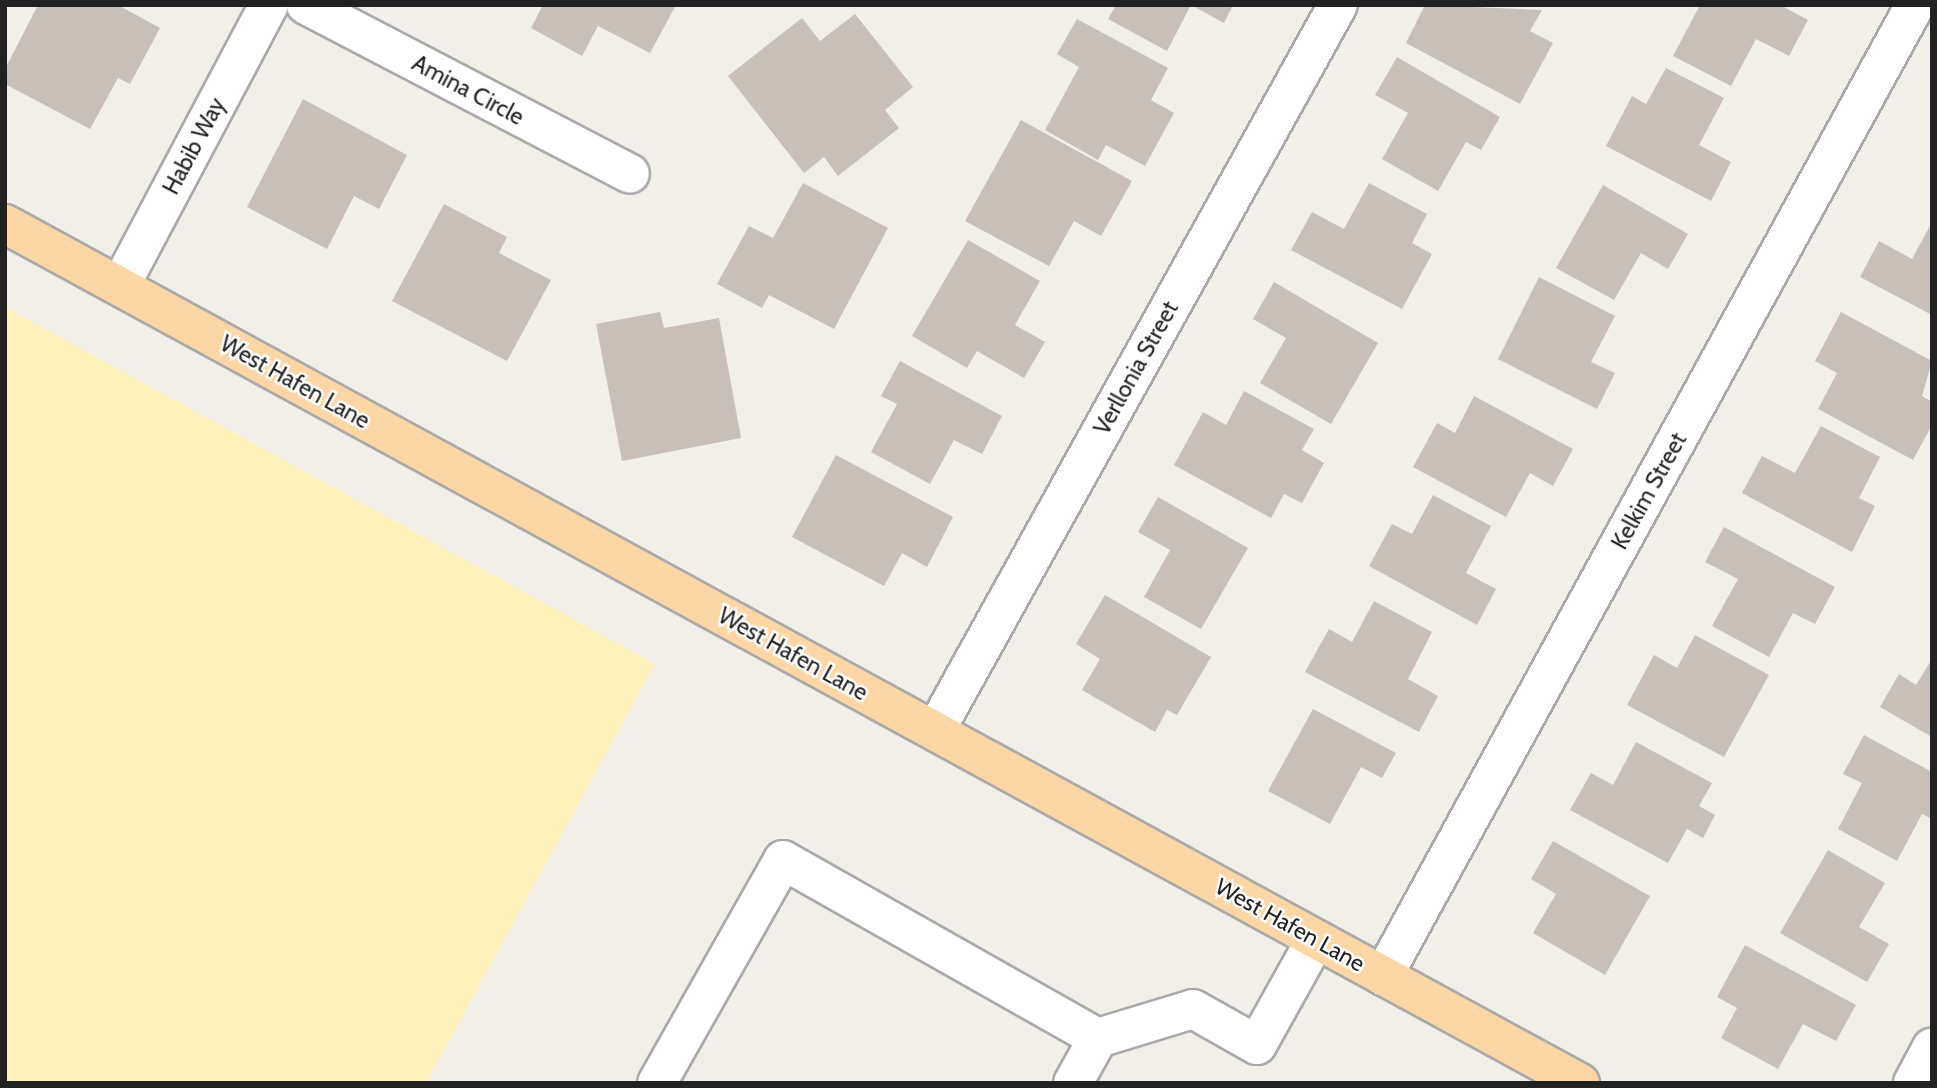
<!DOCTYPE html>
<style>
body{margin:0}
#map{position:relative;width:1937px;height:1088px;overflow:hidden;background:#f2efe9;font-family:Cabin,sans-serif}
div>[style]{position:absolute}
.sand>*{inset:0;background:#fff1ba}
.building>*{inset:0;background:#c7bfb8}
.roads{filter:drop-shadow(2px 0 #a9a9a9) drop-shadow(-2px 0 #a9a9a9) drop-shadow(0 2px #a9a9a9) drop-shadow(0 -2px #a9a9a9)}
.minor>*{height:38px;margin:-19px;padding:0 19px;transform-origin:19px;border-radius:19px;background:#fff}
.major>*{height:38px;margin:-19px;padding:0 19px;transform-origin:19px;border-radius:19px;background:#fcd6a4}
span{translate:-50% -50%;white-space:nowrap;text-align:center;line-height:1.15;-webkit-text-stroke:5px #fff;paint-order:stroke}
.street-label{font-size:23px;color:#222}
.frame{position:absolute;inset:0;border:7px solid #222;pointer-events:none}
</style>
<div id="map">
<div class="sand">
<div style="clip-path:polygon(5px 307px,655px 664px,426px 1083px,5px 1083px)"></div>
</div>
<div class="building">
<div style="clip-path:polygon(38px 5px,118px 5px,160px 28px,130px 84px,118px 78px,90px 129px,5px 84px,5px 69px)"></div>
<div style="clip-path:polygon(543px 5px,676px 5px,650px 53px,598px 26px,582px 56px,531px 28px)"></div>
<div style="clip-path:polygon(1116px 5px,1191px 5px,1167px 51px,1108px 19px)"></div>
<div style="clip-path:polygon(1191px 5px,1233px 5px,1224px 23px)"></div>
<div style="clip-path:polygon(1425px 5px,1542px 10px,1530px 31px,1553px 43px,1520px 104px,1406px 43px)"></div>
<div style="clip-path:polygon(1700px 5px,1780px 5px,1808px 20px,1789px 56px,1756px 39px,1731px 86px,1673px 56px)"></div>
<div style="clip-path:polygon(855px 14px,913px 87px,885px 110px,899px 128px,838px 176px,824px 157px,804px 173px,728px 76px,802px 18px,820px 41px)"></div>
<div style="clip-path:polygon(1077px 19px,1168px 68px,1151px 100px,1174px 113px,1145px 166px,1106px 145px,1098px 160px,1045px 130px,1079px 67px,1057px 54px)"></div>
<div style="clip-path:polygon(1397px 57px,1500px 117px,1481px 150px,1466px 142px,1438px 191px,1382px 159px,1408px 113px,1375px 95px)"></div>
<div style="clip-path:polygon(1666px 68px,1724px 98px,1699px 145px,1731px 162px,1711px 201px,1606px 146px,1632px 96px,1646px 104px)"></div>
<div style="clip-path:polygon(303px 99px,407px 155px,379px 209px,354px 196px,327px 249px,247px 207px)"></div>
<div style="clip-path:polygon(1021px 120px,1132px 181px,1101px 236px,1074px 221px,1049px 266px,965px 221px)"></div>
<div style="clip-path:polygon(803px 183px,888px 228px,834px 329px,769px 295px,762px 308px,717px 284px,749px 226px,773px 238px)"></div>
<div style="clip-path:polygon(1369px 183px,1427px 214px,1412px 243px,1432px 254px,1402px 309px,1291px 250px,1312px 212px,1344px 229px)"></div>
<div style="clip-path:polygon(1603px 185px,1688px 234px,1668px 269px,1641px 253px,1614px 300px,1556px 268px)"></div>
<div style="clip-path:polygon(444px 204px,507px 237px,499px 253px,551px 280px,507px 361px,392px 301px)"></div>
<div style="clip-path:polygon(1932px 222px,1932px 315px,1860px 277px,1879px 241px,1912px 259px)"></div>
<div style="clip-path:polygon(968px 240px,1040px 281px,1015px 325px,1045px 342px,1024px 378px,977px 351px,967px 368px,912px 336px)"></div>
<div style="clip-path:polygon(1539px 277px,1615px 316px,1591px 362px,1615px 373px,1597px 409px,1498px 359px)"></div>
<div style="clip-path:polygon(1274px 282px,1378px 343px,1331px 424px,1260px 383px,1286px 338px,1253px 319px)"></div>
<div style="clip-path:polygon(660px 312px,664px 328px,719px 318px,741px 438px,622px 461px,596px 324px)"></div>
<div style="clip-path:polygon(1841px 312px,1932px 361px,1922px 396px,1932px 402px,1932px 425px,1913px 460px,1818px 409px,1837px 373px,1815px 361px)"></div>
<div style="clip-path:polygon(900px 361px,1002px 416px,982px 454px,954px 440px,930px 484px,871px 452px,897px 404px,881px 396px)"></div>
<div style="clip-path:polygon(1244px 391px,1314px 429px,1302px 450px,1324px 463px,1302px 503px,1284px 494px,1271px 518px,1174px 465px,1203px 412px,1226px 425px)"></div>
<div style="clip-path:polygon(1474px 396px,1573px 449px,1553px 486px,1530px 473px,1506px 517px,1413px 467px,1437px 423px,1455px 433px)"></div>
<div style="clip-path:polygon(1821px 426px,1880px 457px,1859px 498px,1875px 506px,1852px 552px,1742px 493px,1762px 456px,1795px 473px)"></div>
<div style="clip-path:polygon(836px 455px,953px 517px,927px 567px,902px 553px,884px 586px,792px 537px)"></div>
<div style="clip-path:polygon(1433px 495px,1491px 526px,1466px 573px,1496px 589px,1477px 625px,1369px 566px,1392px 524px,1412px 534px)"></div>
<div style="clip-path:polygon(1158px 497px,1248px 548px,1201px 629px,1144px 597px,1170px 550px,1138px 532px)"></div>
<div style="clip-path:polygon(1724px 527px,1835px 587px,1815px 624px,1793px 613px,1769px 657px,1712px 626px,1738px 579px,1705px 562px)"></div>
<div style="clip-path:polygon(1105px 595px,1211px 657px,1177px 715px,1167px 710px,1155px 732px,1082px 690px,1100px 659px,1076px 644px)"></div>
<div style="clip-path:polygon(1374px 601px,1432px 632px,1408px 679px,1438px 696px,1419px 732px,1305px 672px,1329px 629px,1352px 642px)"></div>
<div style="clip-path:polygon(1695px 635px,1769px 675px,1724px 757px,1627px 705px,1654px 655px,1677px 668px)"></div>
<div style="clip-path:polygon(1932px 659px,1932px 737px,1880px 707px,1899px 674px,1916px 685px)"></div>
<div style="clip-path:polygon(1313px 709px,1396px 753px,1382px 778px,1361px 767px,1330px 824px,1268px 791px)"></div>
<div style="clip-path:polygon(1864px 735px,1932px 772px,1932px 819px,1922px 814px,1897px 861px,1838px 829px,1862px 783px,1843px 774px)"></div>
<div style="clip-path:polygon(1636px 742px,1712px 783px,1699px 806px,1715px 815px,1703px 838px,1687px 829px,1668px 863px,1570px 810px,1591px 773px,1613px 785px)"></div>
<div style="clip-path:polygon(1553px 841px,1650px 896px,1605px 975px,1533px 933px,1556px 894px,1531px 879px)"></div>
<div style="clip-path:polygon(1828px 850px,1885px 883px,1859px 927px,1889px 944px,1867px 982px,1780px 933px)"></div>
<div style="clip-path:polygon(1745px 945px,1856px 1005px,1836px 1041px,1803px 1024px,1778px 1069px,1721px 1038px,1737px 1008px,1717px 997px)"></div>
</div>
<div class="roads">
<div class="minor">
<div style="left:306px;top:5px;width:365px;rotate:27.5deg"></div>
<div style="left:120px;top:286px;width:318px;rotate:-62.1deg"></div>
<div style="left:935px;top:731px;width:830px;rotate:-60.97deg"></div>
<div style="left:1383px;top:976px;width:1107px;rotate:-61.28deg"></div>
<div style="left:657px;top:1083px;width:256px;rotate:-60.5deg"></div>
<div style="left:783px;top:860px;width:362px;rotate:29.5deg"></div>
<div style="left:1073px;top:1083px;width:51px;rotate:-60.9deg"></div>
<div style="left:1098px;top:1038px;width:99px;rotate:-17deg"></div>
<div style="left:1193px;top:1009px;width:73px;rotate:29.4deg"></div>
<div style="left:1257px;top:1045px;width:121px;rotate:-60.9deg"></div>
<div style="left:1913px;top:1083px;width:40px;rotate:-62deg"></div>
</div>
<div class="major">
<div style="left:5px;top:224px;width:1794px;rotate:28.61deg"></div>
</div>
</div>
<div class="street-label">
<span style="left:468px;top:90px;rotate:28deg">Amina Circle</span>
<span style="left:194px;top:146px;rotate:-62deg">Habib Way</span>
<span style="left:1136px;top:368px;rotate:-61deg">Verllonia Street</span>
<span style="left:295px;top:382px;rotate:29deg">West Hafen Lane</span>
<span style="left:1649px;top:491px;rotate:-61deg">Kelkim Street</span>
<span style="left:793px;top:654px;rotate:29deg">West Hafen Lane</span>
<span style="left:1290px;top:925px;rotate:29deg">West Hafen Lane</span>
</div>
<div class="frame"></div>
</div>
